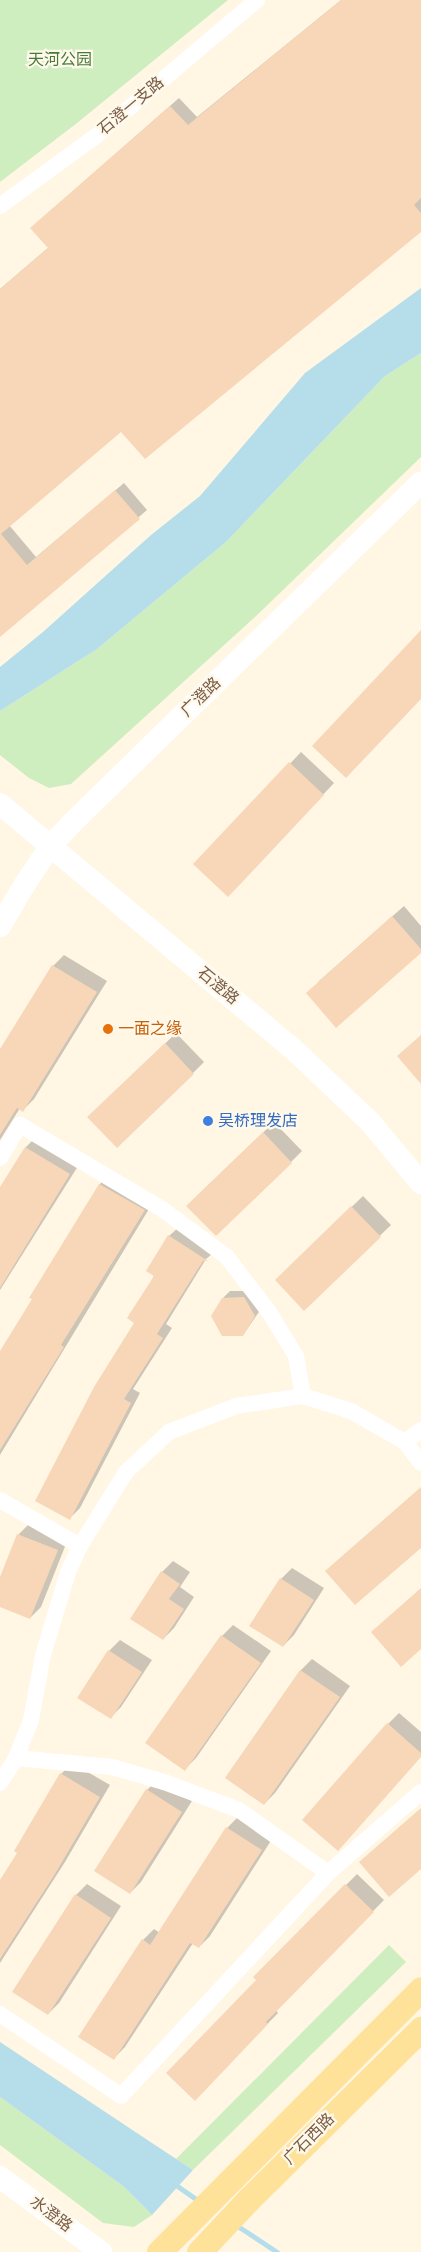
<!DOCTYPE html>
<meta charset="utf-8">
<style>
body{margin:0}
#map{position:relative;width:421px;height:2252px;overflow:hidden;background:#fff6e4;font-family:Arial,"Noto Sans SC",sans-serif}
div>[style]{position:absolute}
.green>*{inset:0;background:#cfeec0}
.water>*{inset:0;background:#b6deea}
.shadow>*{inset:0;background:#0003}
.stream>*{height:5px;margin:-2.5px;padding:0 2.5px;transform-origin:2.5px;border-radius:2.5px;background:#b6deea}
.building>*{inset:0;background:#f7d7b8}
.street>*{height:16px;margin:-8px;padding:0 8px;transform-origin:8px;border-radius:8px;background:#fff}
.secondary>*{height:22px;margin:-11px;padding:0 11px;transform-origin:11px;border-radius:11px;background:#fff}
.primary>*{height:25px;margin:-12.5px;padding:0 12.5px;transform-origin:12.5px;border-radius:12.5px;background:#ffe29a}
.dots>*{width:14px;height:14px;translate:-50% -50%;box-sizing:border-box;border:2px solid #fff9ec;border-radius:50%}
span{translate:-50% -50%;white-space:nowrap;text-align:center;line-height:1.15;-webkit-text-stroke:4.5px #fff9ec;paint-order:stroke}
.park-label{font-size:16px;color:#477b3a}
.street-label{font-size:16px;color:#7a5d46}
.food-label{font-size:16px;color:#c56008}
.left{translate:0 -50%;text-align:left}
.shop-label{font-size:16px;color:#366cbe}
</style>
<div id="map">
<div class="green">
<div style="clip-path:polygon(0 0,228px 0,77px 123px,0 182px)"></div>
<div style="clip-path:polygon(421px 353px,421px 457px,255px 617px,71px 784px,49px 788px,29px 778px,0 755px,0 711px,97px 649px,226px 542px,385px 376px)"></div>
<div style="clip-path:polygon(389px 1945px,406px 1962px,193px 2170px,176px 2159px)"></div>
<div style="clip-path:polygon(0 2097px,123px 2186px,152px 2215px,134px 2227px,103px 2223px,0 2145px)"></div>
</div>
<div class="water">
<div style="clip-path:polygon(421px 288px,421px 353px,385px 376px,226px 542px,97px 649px,0 711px,0 667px,43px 632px,151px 535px,200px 496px,305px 373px)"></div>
<div style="clip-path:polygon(0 2042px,155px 2145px,193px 2170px,152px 2215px,123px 2186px,0 2097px)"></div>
</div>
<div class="shadow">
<div style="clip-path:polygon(341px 0,421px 0,421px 231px,121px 430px,9px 525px,36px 557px,124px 483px,147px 510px,0 636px,0 289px,49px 247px,40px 220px,179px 98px,197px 117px)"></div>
<div style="clip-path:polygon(301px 752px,334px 783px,239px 885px,195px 864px)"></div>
<div style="clip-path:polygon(404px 906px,421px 926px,421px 951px,318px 982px)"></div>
<div style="clip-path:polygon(64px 955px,107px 981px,34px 1099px,23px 1110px,20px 1108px,0 1140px,0 1051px,53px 966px)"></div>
<div style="clip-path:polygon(176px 1033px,204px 1062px,193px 1073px,100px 1106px)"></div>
<div style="clip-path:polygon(274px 1122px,302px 1151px,291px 1162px,198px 1195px)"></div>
<div style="clip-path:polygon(37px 1136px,80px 1163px,0 1290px,0 1189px,26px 1147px)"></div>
<div style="clip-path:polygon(111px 1173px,155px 1199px,0 1455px,0 1353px,34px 1299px,31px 1297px,100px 1184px)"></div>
<div style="clip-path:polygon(363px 1196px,391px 1225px,304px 1309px,287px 1269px)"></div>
<div style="clip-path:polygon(179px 1227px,217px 1250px,206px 1259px,166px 1324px,172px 1328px,133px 1389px,140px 1393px,80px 1508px,70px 1518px,136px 1322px,169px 1236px)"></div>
<div style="clip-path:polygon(230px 1291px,250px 1291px,261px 1309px,243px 1335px,223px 1298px)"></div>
<div style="clip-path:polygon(30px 1523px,68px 1539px,41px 1607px,30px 1618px,0 1606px,0 1581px,19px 1534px)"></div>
<div style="clip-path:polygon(173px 1561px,190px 1572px,180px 1587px,194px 1597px,174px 1628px,163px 1639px,162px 1572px)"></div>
<div style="clip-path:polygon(292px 1568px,324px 1588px,294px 1635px,283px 1646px,281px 1579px)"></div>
<div style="clip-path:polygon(233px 1625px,271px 1651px,196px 1758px,185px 1769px,222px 1636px)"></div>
<div style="clip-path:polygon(120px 1640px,152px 1660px,121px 1707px,110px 1718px,109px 1651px)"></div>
<div style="clip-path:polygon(312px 1659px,350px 1686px,275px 1793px,264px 1804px,226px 1777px,301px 1670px)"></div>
<div style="clip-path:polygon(399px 1713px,421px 1732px,421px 1756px,388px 1724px)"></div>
<div style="clip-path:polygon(72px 1763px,110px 1785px,65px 1862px,0 1963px,0 1882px,19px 1852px,61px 1774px)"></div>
<div style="clip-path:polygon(158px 1779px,192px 1801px,141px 1882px,130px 1893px,147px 1790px)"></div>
<div style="clip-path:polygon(238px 1817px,272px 1839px,210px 1936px,199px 1947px,193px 1943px,125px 2047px,114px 2058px,143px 1940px,154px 1929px,160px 1933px,227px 1828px)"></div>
<div style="clip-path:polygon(357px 1874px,384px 1900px,276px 2010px,278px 2013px,195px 2099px,258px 1980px,255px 1977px)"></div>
<div style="clip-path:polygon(87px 1884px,121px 1906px,59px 2003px,48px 2014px,76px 1895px)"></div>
</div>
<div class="stream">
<div style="left:173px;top:2183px;width:32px;rotate:35deg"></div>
<div style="left:236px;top:2225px;width:49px;rotate:33.4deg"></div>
</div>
<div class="building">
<div style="clip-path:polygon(341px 0,421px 0,421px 198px,414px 205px,421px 213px,421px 232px,145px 459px,121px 432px,1px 534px,27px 565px,115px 490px,140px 519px,0 637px,0 289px,48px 248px,30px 228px,170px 106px,188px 125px)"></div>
<div style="clip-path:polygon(421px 630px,421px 699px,346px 778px,312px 746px)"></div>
<div style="clip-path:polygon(289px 762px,324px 795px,228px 897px,193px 864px)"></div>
<div style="clip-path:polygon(392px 916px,421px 949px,421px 953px,336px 1028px,306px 993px)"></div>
<div style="clip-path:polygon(52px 965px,97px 992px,23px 1112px,17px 1108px,0 1135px,0 1049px)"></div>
<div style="clip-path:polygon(421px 1035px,421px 1084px,397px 1056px)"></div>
<div style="clip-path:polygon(165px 1043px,194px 1074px,117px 1148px,87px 1117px)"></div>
<div style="clip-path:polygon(263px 1132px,292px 1163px,216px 1236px,186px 1206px)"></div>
<div style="clip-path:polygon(25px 1147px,70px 1174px,0 1288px,0 1187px)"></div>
<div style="clip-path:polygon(99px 1184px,145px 1210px,61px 1345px,64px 1347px,0 1450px,0 1351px,32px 1299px,29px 1298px)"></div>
<div style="clip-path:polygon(351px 1206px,381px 1237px,304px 1311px,275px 1280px)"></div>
<div style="clip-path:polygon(168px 1235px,208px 1261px,203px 1261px,157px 1334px,163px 1338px,124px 1399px,131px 1403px,70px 1520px,35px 1501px,94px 1387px,134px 1323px,127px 1318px,154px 1276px,146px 1271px)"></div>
<div style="clip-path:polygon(244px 1297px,255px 1316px,243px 1336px,222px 1336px,211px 1316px,222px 1298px)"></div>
<div style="clip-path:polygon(421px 1487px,421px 1548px,355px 1605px,325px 1571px)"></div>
<div style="clip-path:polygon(17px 1534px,58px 1550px,30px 1619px,0 1607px,0 1577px)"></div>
<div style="clip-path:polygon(161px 1571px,180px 1584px,169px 1599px,184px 1609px,163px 1640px,130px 1619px)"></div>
<div style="clip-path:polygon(280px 1578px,314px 1600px,283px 1647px,249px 1626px)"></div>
<div style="clip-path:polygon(421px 1588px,421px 1649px,401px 1667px,371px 1632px)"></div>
<div style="clip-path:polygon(221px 1635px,261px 1663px,185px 1771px,145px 1743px)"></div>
<div style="clip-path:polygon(108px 1650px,142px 1672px,111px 1719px,77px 1698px)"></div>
<div style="clip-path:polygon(300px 1670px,340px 1697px,264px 1805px,225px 1778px)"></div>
<div style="clip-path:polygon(387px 1723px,421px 1753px,421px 1757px,338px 1851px,302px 1820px)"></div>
<div style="clip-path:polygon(60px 1773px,100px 1797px,55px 1874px,0 1959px,0 1880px,17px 1853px,14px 1851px)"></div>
<div style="clip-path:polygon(146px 1789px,182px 1812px,130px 1894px,94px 1871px)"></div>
<div style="clip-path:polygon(421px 1808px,421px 1869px,389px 1897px,359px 1862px)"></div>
<div style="clip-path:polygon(226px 1827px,262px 1850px,199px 1948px,190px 1943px,114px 2060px,78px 2037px,142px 1939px,150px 1945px)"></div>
<div style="clip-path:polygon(345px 1884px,374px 1912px,266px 2022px,268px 2024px,195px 2101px,166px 2073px,256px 1980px,253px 1977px)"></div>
<div style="clip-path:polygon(75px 1894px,111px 1918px,48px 2015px,12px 1992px)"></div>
</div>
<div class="street">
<div style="left:0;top:206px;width:119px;rotate:-36.1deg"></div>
<div style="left:96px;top:136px;width:211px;rotate:-40.2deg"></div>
<div style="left:0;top:1158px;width:39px;rotate:-59deg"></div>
<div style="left:20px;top:1125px;width:165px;rotate:30.6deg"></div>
<div style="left:162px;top:1209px;width:81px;rotate:36.4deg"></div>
<div style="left:227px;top:1257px;width:69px;rotate:52.6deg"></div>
<div style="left:269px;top:1312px;width:52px;rotate:58.5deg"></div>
<div style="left:296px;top:1356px;width:41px;rotate:80.1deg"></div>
<div style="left:405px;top:1442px;width:26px;rotate:53deg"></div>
<div style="left:0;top:1500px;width:92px;rotate:29.9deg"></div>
<div style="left:0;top:1783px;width:30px;rotate:-57deg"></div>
<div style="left:16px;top:1758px;width:41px;rotate:-68.5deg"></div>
<div style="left:31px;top:1720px;width:66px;rotate:-79.5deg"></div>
<div style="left:43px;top:1655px;width:87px;rotate:-73.2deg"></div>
<div style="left:68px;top:1572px;width:29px;rotate:-65deg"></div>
<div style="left:80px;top:1546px;width:87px;rotate:-58.1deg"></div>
<div style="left:126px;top:1472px;width:59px;rotate:-42.9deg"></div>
<div style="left:169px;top:1432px;width:72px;rotate:-21.2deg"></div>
<div style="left:236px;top:1406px;width:68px;rotate:-8.5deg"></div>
<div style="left:303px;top:1396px;width:50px;rotate:17.4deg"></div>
<div style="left:351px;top:1411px;width:62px;rotate:29.9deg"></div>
<div style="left:405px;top:1442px;width:20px;rotate:-37deg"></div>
<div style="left:328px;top:1873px;width:123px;rotate:-41.1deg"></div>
<div style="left:0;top:2014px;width:146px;rotate:34.1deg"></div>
<div style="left:121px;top:2096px;width:304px;rotate:-47.1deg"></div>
<div style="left:328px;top:1873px;width:109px;rotate:-144.7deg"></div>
<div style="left:239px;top:1810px;width:80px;rotate:-159.5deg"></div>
<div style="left:164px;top:1782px;width:54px;rotate:-163.9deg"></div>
<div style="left:112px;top:1767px;width:96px;rotate:-174.6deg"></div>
</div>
<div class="secondary">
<div style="left:0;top:804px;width:379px;rotate:39.9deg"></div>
<div style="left:291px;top:1047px;width:109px;rotate:43.5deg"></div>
<div style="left:370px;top:1122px;width:80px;rotate:50.1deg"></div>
<div style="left:0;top:926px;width:49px;rotate:-59.2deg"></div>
<div style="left:25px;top:884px;width:47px;rotate:-56.3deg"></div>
<div style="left:51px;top:845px;width:30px;rotate:-46deg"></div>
<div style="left:72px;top:823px;width:487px;rotate:-44.3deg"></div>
<div style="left:0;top:2177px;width:126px;rotate:36.6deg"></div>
</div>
<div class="primary">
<div style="left:159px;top:2252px;width:371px;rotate:-45.1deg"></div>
<div style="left:199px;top:2252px;width:73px;rotate:-46.7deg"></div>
<div style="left:249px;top:2199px;width:242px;rotate:-44.7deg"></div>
</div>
<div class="dots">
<div style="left:108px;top:1029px;background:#e8710a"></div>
<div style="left:208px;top:1121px;background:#3f7fe0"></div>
</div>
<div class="park-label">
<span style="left:60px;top:60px">天河公园</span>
</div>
<div class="street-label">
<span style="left:131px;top:106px;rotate:-40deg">石澄一支路</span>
<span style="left:201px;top:697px;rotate:-44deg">广澄路</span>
<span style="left:218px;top:986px;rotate:40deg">石澄路</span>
<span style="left:309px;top:2139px;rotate:-45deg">广石西路</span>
<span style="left:51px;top:2214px;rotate:37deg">水澄路</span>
</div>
<div class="food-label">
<span class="left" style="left:118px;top:1029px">一面之缘</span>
</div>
<div class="shop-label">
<span class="left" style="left:218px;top:1121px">吴桥理发店</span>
</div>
</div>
